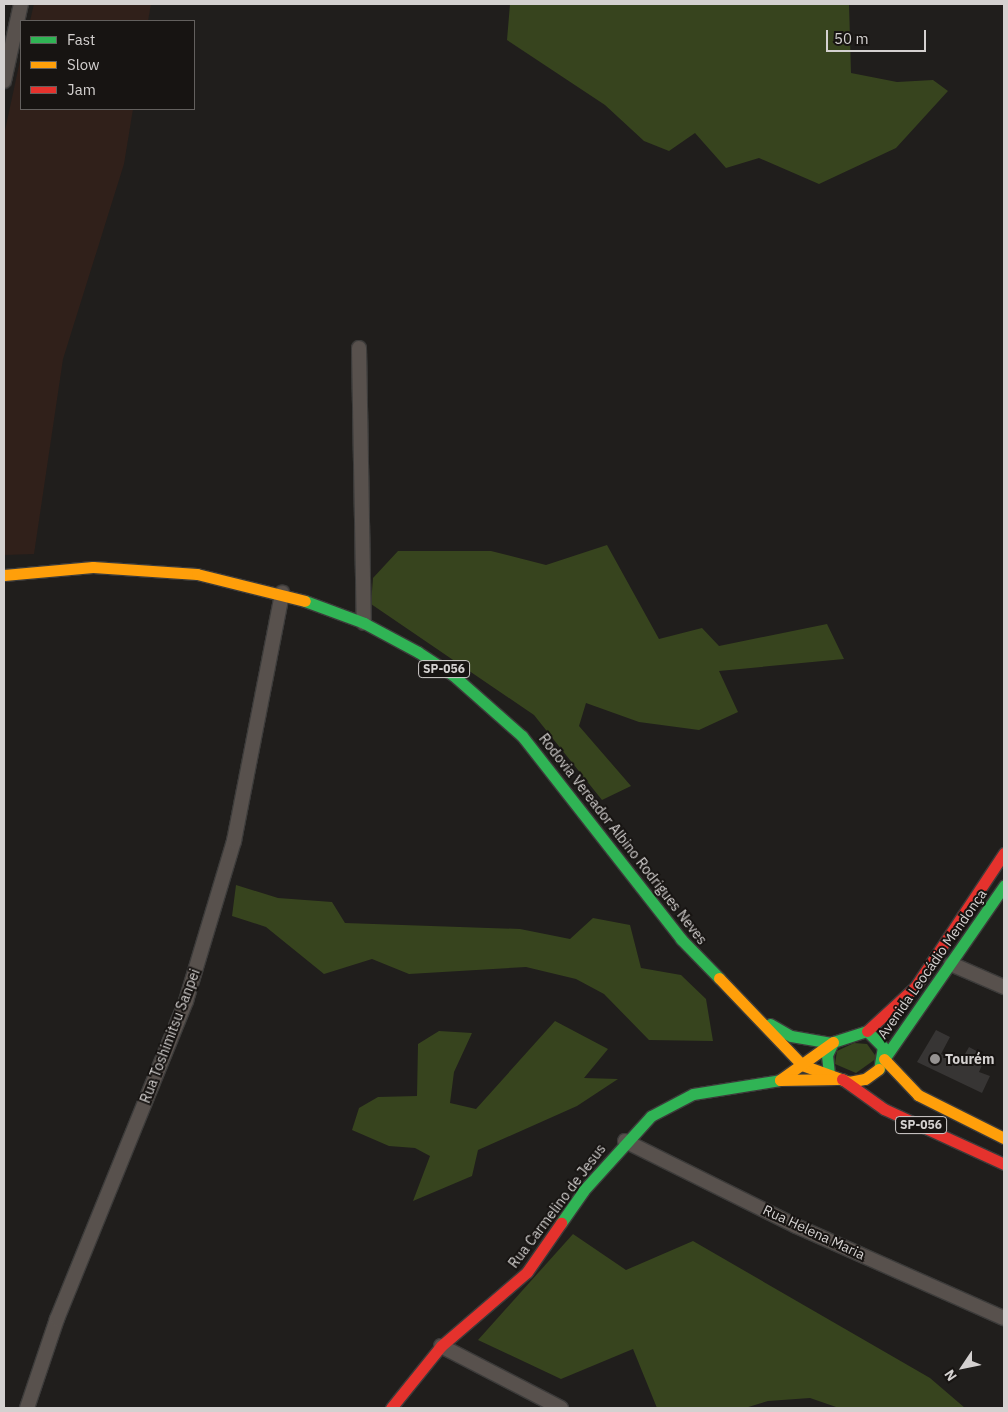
<!DOCTYPE html>
<meta charset="utf-8">
<style>
body{margin:0}
#map{position:relative;width:1008px;height:1412px;overflow:hidden;background:#201e1c;font-family:"IBM Plex Sans",sans-serif}
div>[style]{position:absolute}
.industrial>*{inset:0;background:#30201a}
.green>*{inset:0;background:#37441e}
.building>*{inset:0;background:#373534}
.roads{filter:drop-shadow(1px 0 #3c3b3a) drop-shadow(-1px 0 #3c3b3a) drop-shadow(0 1px #3c3b3a) drop-shadow(0 -1px #3c3b3a)}
.street>*{height:14px;margin:-7px;padding:0 7px;transform-origin:7px;border-radius:7px;background:#58514d}
.fast>*{height:11px;margin:-5.5px;padding:0 5.5px;transform-origin:5.5px;border-radius:5.5px;background:#30b455}
.slow>*{height:11px;margin:-5.5px;padding:0 5.5px;transform-origin:5.5px;border-radius:5.5px;background:#ff9f0a}
.jam>*{height:11px;margin:-5.5px;padding:0 5.5px;transform-origin:5.5px;border-radius:5.5px;background:#e5322d}
.dots>*{width:14px;height:14px;translate:-50% -50%;box-sizing:border-box;border:2px solid #171412;border-radius:50%}
span{translate:-50% -50%;white-space:nowrap;text-align:center;line-height:1.15;-webkit-text-stroke:4px #171412;paint-order:stroke}
.shield-label span{padding:1px 4px;background:#171412;border:1px solid;border-radius:4px;-webkit-text-stroke-width:0}
.shield-label{font-size:12px;color:#d4d1d0;font-weight:700}
.street-label{font-size:14px;color:#d4d1d0}
.poi-label{font-size:14px;color:#d4d1d0;font-weight:700}
.left{translate:0 -50%;text-align:left}
.frame{position:absolute;inset:0;border:5px solid #d4d1d0;pointer-events:none}
.legend{position:absolute;left:20px;top:20px;width:175px;height:90px;box-sizing:border-box;background:#171412;border:1px solid #63605e;margin:0;padding:6px 9px;list-style:none;font-size:15px;color:#d4d1d0}
.legend li{display:flex;align-items:center;gap:10px;height:25px}
.legend b{width:25px;border:1px solid #63605e}
.north{position:absolute;left:938px;top:1342px;width:50px;height:50px;-webkit-text-stroke:4px #171412;paint-order:stroke;rotate:236deg;font-size:14px;font-weight:700;line-height:20px;text-align:center;color:#d4d1d0}
.north::after{content:'';display:block;margin:auto;width:18px;height:22px;background:#d4d1d0;clip-path:polygon(50% 0,100% 100%,50% 72%,0 100%)}
.scale{position:absolute;left:826px;top:30px;width:100px;height:22px;box-sizing:border-box;border:2px solid #d4d1d0;border-top:0;padding-left:6px;font-size:15px;line-height:18px;white-space:nowrap;color:#d4d1d0;-webkit-text-stroke:4px #171412;paint-order:stroke}
</style>
<div id="map">
<div class="industrial">
<div style="clip-path:polygon(34px 4px,151px 4px,148px 21px,30px 21px)"></div>
<div style="clip-path:polygon(21px 56px,21px 109px,133px 109px,124px 164px,63px 359px,34px 554px,4px 555px,4px 135px)"></div>
</div>
<div class="green">
<div style="clip-path:polygon(510px 4px,849px 4px,851px 73px,897px 82px,933px 80px,948px 91px,896px 148px,819px 184px,759px 158px,726px 168px,695px 133px,669px 151px,644px 141px,605px 105px,507px 40px)"></div>
<div style="clip-path:polygon(607px 545px,659px 639px,702px 628px,719px 646px,827px 624px,844px 659px,719px 671px,738px 712px,699px 730px,639px 722px,586px 703px,579px 726px,631px 786px,602px 800px,534px 715px,371px 604px,373px 578px,398px 551px,491px 551px,546px 565px)"></div>
<div style="clip-path:polygon(236px 885px,278px 898px,332px 902px,345px 923px,520px 929px,570px 939px,593px 918px,630px 925px,641px 968px,681px 975px,706px 999px,713px 1041px,649px 1040px,604px 994px,576px 979px,526px 967px,409px 974px,372px 959px,324px 974px,266px 927px,232px 916px)"></div>
<div style="clip-path:polygon(555px 1021px,608px 1049px,584px 1078px,618px 1079px,577px 1106px,478px 1150px,472px 1176px,413px 1201px,430px 1156px,415px 1148px,389px 1146px,352px 1130px,359px 1108px,378px 1097px,417px 1096px,418px 1044px,439px 1031px,472px 1033px,454px 1072px,450px 1103px,476px 1109px)"></div>
<div style="clip-path:polygon(854px 1043px,867px 1044px,877px 1058px,856px 1073px,835px 1064px,837px 1051px)"></div>
<div style="clip-path:polygon(573px 1234px,626px 1270px,693px 1241px,930px 1378px,965px 1408px,839px 1408px,810px 1398px,768px 1401px,745px 1408px,657px 1408px,633px 1349px,561px 1379px,478px 1340px)"></div>
</div>
<div class="building">
<div style="clip-path:polygon(936px 1030px,950px 1037px,941px 1054px,960px 1063px,969px 1047px,986px 1056px,979px 1072px,990px 1076px,982px 1093px,917px 1062px)"></div>
</div>
<div class="roads">
<div class="street">
<div style="left:4px;top:81px;width:79px;rotate:-77.6deg"></div>
<div style="left:359px;top:348px;width:275px;rotate:89deg"></div>
<div style="left:951px;top:964px;width:58px;rotate:23.5deg"></div>
<div style="left:625px;top:1141px;width:191px;rotate:26.4deg"></div>
<div style="left:796px;top:1226px;width:227px;rotate:23.9deg"></div>
<div style="left:441px;top:1346px;width:135px;rotate:27.3deg"></div>
<div style="left:27px;top:1408px;width:94px;rotate:-71.4deg"></div>
<div style="left:57px;top:1319px;width:343px;rotate:-67.9deg"></div>
<div style="left:186px;top:1001px;width:167px;rotate:-73.3deg"></div>
<div style="left:234px;top:841px;width:253px;rotate:-79deg"></div>
</div>
<div class="fast">
<div style="left:305px;top:601px;width:63px;rotate:20.4deg"></div>
<div style="left:364px;top:623px;width:61px;rotate:28.2deg"></div>
<div style="left:418px;top:652px;width:42px;rotate:33.3deg"></div>
<div style="left:453px;top:675px;width:92px;rotate:41.5deg"></div>
<div style="left:522px;top:736px;width:258px;rotate:51.9deg"></div>
<div style="left:681px;top:939px;width:54px;rotate:45.7deg"></div>
<div style="left:770px;top:1024px;width:24px;rotate:30deg"></div>
<div style="left:791px;top:1036px;width:42px;rotate:9.7deg"></div>
<div style="left:884px;top:1059px;width:211px;rotate:-55.3deg"></div>
<div style="left:829px;top:1074px;width:19px;rotate:-96deg"></div>
<div style="left:827px;top:1055px;width:14px;rotate:-65deg"></div>
<div style="left:833px;top:1042px;width:36px;rotate:-18deg"></div>
<div style="left:867px;top:1031px;width:23px;rotate:45deg"></div>
<div style="left:883px;top:1047px;width:22px;rotate:100deg"></div>
<div style="left:561px;top:1223px;width:39px;rotate:-55deg"></div>
<div style="left:583px;top:1191px;width:101px;rotate:-47.8deg"></div>
<div style="left:651px;top:1116px;width:47px;rotate:-27.6deg"></div>
<div style="left:693px;top:1094px;width:88px;rotate:-9.1deg"></div>
</div>
<div class="slow">
<div style="left:4px;top:575px;width:89px;rotate:-5.1deg"></div>
<div style="left:93px;top:567px;width:104px;rotate:3.9deg"></div>
<div style="left:197px;top:574px;width:111px;rotate:14deg"></div>
<div style="left:719px;top:978px;width:120px;rotate:46.3deg"></div>
<div style="left:802px;top:1065px;width:50px;rotate:19.9deg"></div>
<div style="left:849px;top:1082px;width:16px;rotate:-11deg"></div>
<div style="left:865px;top:1079px;width:17px;rotate:-36deg"></div>
<div style="left:833px;top:1042px;width:65px;rotate:144.4deg"></div>
<div style="left:780px;top:1080px;width:57px;rotate:-1deg"></div>
<div style="left:884px;top:1059px;width:50px;rotate:46.6deg"></div>
<div style="left:918px;top:1095px;width:96px;rotate:26.6deg"></div>
</div>
<div class="jam">
<div style="left:867px;top:1031px;width:65px;rotate:-42.5deg"></div>
<div style="left:915px;top:987px;width:161px;rotate:-56.4deg"></div>
<div style="left:842px;top:1079px;width:52px;rotate:35.5deg"></div>
<div style="left:884px;top:1109px;width:132px;rotate:24.6deg"></div>
<div style="left:391px;top:1408px;width:80px;rotate:-51.1deg"></div>
<div style="left:441px;top:1346px;width:113px;rotate:-40.7deg"></div>
<div style="left:527px;top:1272px;width:60px;rotate:-55.2deg"></div>
</div>
</div>
<div class="dots">
<div style="left:935px;top:1059px;background:#959291"></div>
</div>
<div class="shield-label">
<span style="left:444px;top:669px">SP-056</span>
<span style="left:921px;top:1125px">SP-056</span>
</div>
<div class="street-label">
<span style="left:623px;top:839px;rotate:52deg">Rodovia Vereador Albino Rodrigues Neves</span>
<span style="left:932px;top:964px;rotate:-55deg">Avenida Leocádio Mendonça</span>
<span style="left:170px;top:1036px;rotate:-69deg">Rua Toshimitsu Sanpei</span>
<span style="left:557px;top:1206px;rotate:-53deg">Rua Carmelino de Jesus</span>
<span style="left:814px;top:1232px;rotate:25deg">Rua Helena Maria</span>
</div>
<div class="poi-label">
<span class="left" style="left:945px;top:1059px">Tourém</span>
</div>
<div class="frame"></div>
<ul class="legend">
<li><b style="height:6px;background:#30b455"></b>Fast</li>
<li><b style="height:6px;background:#ff9f0a"></b>Slow</li>
<li><b style="height:6px;background:#e5322d"></b>Jam</li>
</ul>
<div class="north">N</div>
<div class="scale">50 m</div>
</div>
